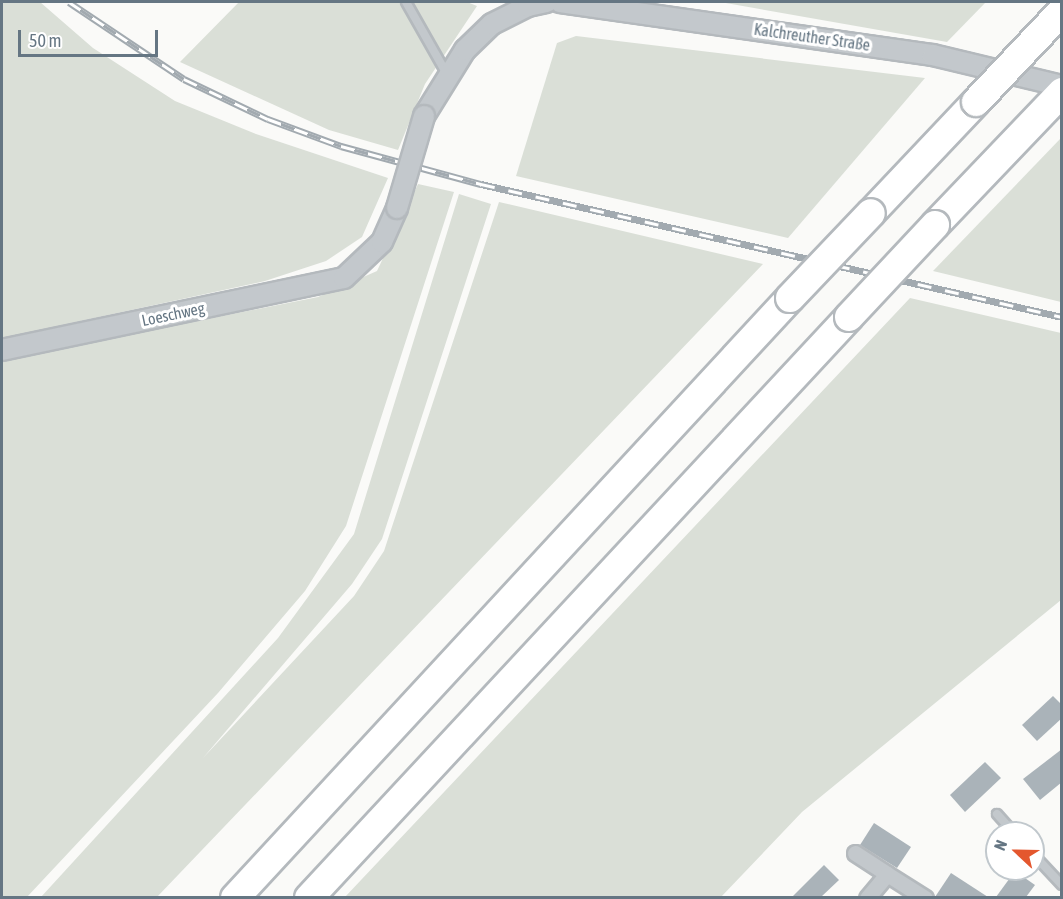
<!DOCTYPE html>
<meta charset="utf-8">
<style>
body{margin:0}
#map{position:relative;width:1063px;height:899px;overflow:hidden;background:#fafaf8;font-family:"Asap Condensed",sans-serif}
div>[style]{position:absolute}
.green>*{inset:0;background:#dadfd7}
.building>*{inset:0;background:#aab3b9}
.roads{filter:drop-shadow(2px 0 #b4b9bd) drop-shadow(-2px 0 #b4b9bd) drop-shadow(0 2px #b4b9bd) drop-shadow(0 -2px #b4b9bd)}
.service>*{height:8px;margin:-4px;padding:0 4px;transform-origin:4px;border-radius:4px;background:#c3c8cc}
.minor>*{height:15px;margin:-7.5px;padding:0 7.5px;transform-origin:7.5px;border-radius:7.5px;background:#c3c8cc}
.tertiary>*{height:20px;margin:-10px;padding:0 10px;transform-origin:10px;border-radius:10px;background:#c3c8cc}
.motorway>*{height:28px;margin:-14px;padding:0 14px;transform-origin:14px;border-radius:14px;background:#fff}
.rail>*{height:7px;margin-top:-3.5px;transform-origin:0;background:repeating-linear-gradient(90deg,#fff 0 14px,#a2aab0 0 28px);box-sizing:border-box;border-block:2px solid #a2aab0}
.bridges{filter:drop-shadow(2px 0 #b4b9bd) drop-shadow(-2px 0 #b4b9bd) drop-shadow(0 2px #b4b9bd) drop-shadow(0 -2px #b4b9bd)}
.tertiary-bridge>*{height:20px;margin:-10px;padding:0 10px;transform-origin:10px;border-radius:10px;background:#c3c8cc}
.motorway-bridge>*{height:28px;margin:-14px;padding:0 14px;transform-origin:14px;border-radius:14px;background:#fff}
span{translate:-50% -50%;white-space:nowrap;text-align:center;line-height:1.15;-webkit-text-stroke:6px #fff;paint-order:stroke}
.street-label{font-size:16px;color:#657683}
.frame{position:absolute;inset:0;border:3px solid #657683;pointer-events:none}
.north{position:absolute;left:985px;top:821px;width:60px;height:60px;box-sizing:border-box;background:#fff;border:2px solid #c1c8cd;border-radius:50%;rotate:292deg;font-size:16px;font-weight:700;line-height:24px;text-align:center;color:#657683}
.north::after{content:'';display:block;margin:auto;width:21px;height:27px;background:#e4572e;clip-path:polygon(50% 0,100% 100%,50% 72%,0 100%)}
.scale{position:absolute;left:18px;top:30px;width:140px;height:27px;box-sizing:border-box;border:3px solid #657683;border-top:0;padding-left:8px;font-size:18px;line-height:21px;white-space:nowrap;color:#657683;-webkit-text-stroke:4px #fff;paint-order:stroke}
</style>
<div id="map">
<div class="green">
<div style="clip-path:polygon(2px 2px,40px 2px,93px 48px,175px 101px,256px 134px,388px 178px,362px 237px,326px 261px,265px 281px,2px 338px)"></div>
<div style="clip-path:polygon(239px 2px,467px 2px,477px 6px,425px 84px,398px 150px,329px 130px,180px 62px)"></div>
<div style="clip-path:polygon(720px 2px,986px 2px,947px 42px)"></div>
<div style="clip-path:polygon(576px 36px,925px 78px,788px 238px,516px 176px,557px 43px)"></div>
<div style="clip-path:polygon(1061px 138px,1061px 302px,933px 271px)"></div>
<div style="clip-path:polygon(418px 184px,454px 192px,346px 526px,305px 591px,218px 693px,27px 897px,2px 898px,2px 360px,318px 297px,377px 271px)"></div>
<div style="clip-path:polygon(459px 194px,491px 204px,382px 539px,352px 584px,203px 758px,354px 596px,384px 551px,499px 202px,763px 264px,157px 897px,41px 897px,278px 638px,354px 534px)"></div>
<div style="clip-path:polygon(910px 298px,1061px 333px,1061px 600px,802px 812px,721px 897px,345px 897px)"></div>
</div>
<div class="building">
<div style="clip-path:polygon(1053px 696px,1062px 705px,1062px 718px,1037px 741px,1022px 725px)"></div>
<div style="clip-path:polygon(1062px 749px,1062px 782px,1040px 800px,1023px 779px)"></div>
<div style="clip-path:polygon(985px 762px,1001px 778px,965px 812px,950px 795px)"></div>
<div style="clip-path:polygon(874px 823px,911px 847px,897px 868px,860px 845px)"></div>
<div style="clip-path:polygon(824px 865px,839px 880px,821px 897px,792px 897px)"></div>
<div style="clip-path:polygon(1015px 871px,1035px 885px,1026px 897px,996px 897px)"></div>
<div style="clip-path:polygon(951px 873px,988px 897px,935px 897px)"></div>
</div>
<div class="roads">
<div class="service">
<div style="left:406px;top:2px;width:85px;rotate:60.4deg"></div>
<div style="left:997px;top:814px;width:25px;rotate:48deg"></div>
<div style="left:1033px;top:854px;width:42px;rotate:46.9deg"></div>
</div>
<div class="minor">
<div style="left:855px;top:853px;width:38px;rotate:33deg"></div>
<div style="left:867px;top:898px;width:31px;rotate:-50deg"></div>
<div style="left:887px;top:874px;width:45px;rotate:32.3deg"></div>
</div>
<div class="tertiary">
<div style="left:560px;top:2px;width:377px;rotate:8.1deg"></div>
<div style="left:933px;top:55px;width:133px;rotate:13.5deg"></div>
<div style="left:424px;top:116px;width:78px;rotate:-58.2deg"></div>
<div style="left:465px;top:50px;width:37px;rotate:-44deg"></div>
<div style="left:492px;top:24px;width:40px;rotate:-26.6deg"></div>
<div style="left:528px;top:6px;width:19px;rotate:-12deg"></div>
<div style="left:2px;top:350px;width:349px;rotate:-11.9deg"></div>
<div style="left:344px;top:278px;width:52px;rotate:-43.5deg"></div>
<div style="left:382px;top:242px;width:37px;rotate:-66deg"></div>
</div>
<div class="motorway">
<div style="left:871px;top:213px;width:153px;rotate:-46.6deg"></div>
<div style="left:935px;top:225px;width:184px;rotate:-46.3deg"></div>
<div style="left:235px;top:898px;width:817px;rotate:-47.23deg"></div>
<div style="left:309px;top:898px;width:793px;rotate:-47.09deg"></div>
</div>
</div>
<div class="rail">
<div style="left:69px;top:2px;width:138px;rotate:33.8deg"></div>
<div style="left:184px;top:79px;width:93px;rotate:25.5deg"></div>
<div style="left:268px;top:119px;width:78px;rotate:20.3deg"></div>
<div style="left:341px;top:146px;width:145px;rotate:15.2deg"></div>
<div style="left:481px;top:184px;width:596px;rotate:12.89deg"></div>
</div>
<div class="bridges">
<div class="tertiary-bridge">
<div style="left:397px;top:208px;width:96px;rotate:-73.6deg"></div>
</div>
<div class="motorway-bridge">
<div style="left:976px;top:102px;width:125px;rotate:-46.6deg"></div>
<div style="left:790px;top:298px;width:117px;rotate:-46.4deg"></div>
<div style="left:849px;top:317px;width:126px;rotate:-46.9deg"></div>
</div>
</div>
<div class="street-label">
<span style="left:812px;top:37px;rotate:8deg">Kalchreuther Straße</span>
<span style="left:173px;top:314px;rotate:-12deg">Loeschweg</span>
</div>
<div class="frame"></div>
<div class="north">N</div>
<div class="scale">50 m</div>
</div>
